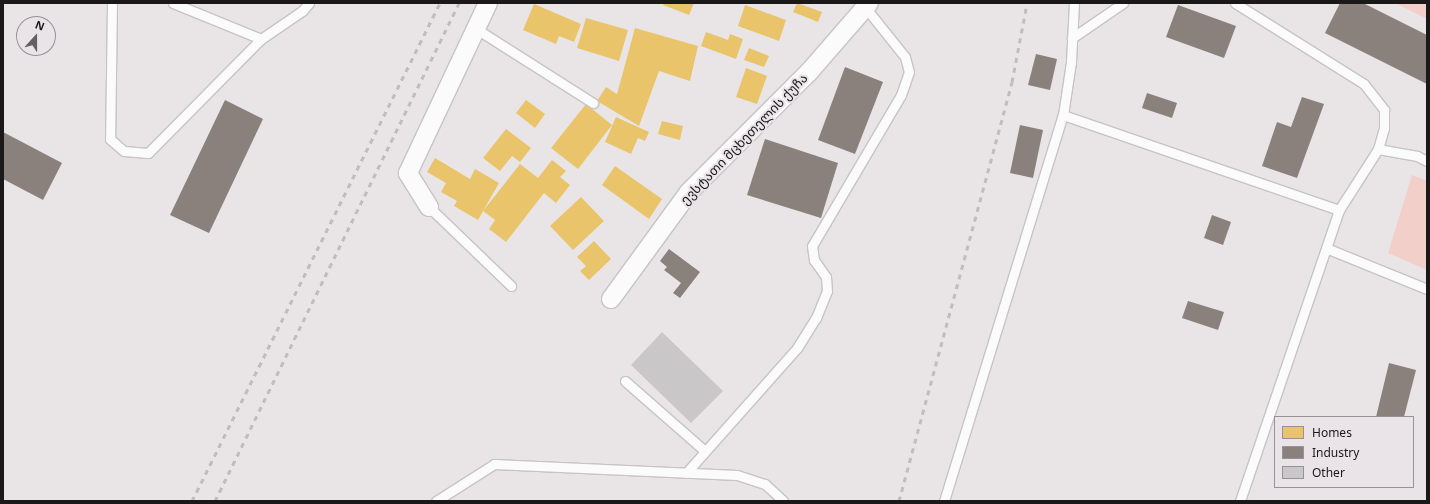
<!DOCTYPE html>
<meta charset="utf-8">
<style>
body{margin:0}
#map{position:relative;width:1430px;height:504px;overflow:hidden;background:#e9e5e7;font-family:"Noto Sans","Noto Sans Georgian",sans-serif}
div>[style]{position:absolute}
.green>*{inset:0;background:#f3cfc9}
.homes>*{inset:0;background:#e9c46a}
.industry>*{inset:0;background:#8a817c}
.building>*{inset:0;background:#cac7c8}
.roads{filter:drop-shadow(1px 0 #c6c4c4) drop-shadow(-1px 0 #c6c4c4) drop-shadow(0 1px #c6c4c4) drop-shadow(0 -1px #c6c4c4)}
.service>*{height:9px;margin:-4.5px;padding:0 4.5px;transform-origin:4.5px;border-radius:4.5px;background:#fcfbfb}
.minor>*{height:18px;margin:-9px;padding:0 9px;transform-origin:9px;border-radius:9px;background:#fcfbfb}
.rail>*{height:3px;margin-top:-1.5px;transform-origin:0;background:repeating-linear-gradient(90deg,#bfbebe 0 5px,transparent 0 10px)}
span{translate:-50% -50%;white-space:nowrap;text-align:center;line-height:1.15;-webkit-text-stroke:4px #eae4e8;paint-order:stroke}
.street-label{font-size:13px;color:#1a1819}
.frame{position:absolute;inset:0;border:4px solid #1a1819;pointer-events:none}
.legend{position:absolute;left:1274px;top:416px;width:140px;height:72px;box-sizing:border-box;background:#eae4e8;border:1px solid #979295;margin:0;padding:5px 7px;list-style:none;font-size:12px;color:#1a1819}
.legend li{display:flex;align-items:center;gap:8px;height:20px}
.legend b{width:20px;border:1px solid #979295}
.north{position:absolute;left:16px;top:16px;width:40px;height:40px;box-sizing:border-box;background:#eae4e8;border:1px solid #979295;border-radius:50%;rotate:21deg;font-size:11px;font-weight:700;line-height:16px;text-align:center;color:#1a1819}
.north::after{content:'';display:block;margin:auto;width:14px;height:18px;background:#626061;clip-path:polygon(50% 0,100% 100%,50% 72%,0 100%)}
</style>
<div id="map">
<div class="green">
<div style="clip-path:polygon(1395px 3px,1427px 3px,1427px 19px)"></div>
<div style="clip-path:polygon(1412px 175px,1427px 181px,1427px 270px,1388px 253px)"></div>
</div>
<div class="homes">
<div style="clip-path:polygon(664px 3px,694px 3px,689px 15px,663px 5px)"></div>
<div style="clip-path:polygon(797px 3px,822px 12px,818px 22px,793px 12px)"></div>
<div style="clip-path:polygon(534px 4px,581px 24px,574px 42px,559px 36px,556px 44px,523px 30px)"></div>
<div style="clip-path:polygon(745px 5px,786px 20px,779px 41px,738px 26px)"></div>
<div style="clip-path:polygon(586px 18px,628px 30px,619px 61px,577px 48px)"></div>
<div style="clip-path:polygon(635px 28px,698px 46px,690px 81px,659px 71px,639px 126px,597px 101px,606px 87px,617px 94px)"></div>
<div style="clip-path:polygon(706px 32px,728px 40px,730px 34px,743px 39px,736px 59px,701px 46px)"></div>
<div style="clip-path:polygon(749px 48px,769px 56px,764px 67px,744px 60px)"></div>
<div style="clip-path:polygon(746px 68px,767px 76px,757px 104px,736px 97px)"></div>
<div style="clip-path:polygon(526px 100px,545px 114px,535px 128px,516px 113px)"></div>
<div style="clip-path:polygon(586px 104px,612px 125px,578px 169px,551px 148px)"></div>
<div style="clip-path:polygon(616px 117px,649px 132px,645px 141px,638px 138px,631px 154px,605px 142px)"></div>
<div style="clip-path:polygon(662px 121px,683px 126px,680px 140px,658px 134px)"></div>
<div style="clip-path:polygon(506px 129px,531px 148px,520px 162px,512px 156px,500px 171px,483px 158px)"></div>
<div style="clip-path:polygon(435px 158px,470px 179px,475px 169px,499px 183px,478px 220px,454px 206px,457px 201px,441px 192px,446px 183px,427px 172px)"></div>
<div style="clip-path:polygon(552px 160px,566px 171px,560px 177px,570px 185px,556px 203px,544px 193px,506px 242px,489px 229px,495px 220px,483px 211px,520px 164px,538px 178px)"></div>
<div style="clip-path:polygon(615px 166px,662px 199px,649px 219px,602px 185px)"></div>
<div style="clip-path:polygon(581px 197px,604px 221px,573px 250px,550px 226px)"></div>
<div style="clip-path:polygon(594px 241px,611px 259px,589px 280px,580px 271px,586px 266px,577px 257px)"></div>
</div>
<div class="industry">
<div style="clip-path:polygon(1340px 3px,1363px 3px,1427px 35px,1427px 84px,1325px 33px)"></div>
<div style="clip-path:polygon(1178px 5px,1236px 26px,1224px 58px,1166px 37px)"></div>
<div style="clip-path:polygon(1036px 54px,1057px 59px,1050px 90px,1028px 85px)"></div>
<div style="clip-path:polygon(845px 67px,883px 82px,855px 154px,818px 140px)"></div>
<div style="clip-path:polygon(1147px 93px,1177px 103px,1172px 118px,1142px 108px)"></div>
<div style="clip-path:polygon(1302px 97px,1324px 104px,1297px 178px,1262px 166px,1277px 122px,1291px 127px)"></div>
<div style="clip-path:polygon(225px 100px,263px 119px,209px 233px,170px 215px)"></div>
<div style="clip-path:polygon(1020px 125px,1043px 130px,1033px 178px,1010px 173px)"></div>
<div style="clip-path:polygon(3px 132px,62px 163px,43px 200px,3px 179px)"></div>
<div style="clip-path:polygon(765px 139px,838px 163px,821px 218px,747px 195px)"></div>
<div style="clip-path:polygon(1212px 215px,1231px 222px,1223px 245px,1204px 238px)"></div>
<div style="clip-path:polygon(669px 249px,700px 272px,680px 298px,673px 293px,681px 283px,664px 270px,667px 267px,660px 261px)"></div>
<div style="clip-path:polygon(1188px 301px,1224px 312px,1218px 330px,1182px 318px)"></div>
<div style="clip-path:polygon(1389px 363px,1416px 370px,1404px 417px,1376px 417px)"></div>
</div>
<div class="building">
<div style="clip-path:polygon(662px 332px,723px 391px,691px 423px,631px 365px)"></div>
</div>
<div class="roads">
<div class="service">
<div style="left:112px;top:3px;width:136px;rotate:90.8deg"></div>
<div style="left:110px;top:139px;width:18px;rotate:41deg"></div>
<div style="left:124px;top:151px;width:24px;rotate:5deg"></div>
<div style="left:148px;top:153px;width:161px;rotate:-45.3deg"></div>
<div style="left:261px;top:39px;width:50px;rotate:-34.3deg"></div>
<div style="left:302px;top:11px;width:11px;rotate:-49deg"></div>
<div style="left:173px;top:3px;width:95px;rotate:22.2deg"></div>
<div style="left:1235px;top:3px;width:152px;rotate:32.1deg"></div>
<div style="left:1364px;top:84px;width:33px;rotate:52deg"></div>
<div style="left:1384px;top:110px;width:18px;rotate:90deg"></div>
<div style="left:1384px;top:128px;width:22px;rotate:106deg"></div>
<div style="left:475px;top:28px;width:140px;rotate:32.4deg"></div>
<div style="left:1072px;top:38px;width:62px;rotate:-34.5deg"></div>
<div style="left:1063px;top:115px;width:292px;rotate:19deg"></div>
<div style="left:1339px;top:210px;width:307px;rotate:108.8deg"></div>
<div style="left:429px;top:207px;width:114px;rotate:43.9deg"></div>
<div style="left:1339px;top:210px;width:72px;rotate:-57.4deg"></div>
<div style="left:1378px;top:149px;width:40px;rotate:10deg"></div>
<div style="left:1417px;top:156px;width:11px;rotate:27deg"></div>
<div style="left:1326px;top:248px;width:109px;rotate:22.1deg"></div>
<div style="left:625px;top:381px;width:106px;rotate:41.2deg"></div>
<div style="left:686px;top:473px;width:167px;rotate:-48.4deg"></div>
<div style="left:797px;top:348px;width:36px;rotate:-58deg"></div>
<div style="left:816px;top:318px;width:29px;rotate:-68deg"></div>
<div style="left:827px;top:291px;width:14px;rotate:-94deg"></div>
<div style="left:826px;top:277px;width:21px;rotate:-125deg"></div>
<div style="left:814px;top:260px;width:14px;rotate:-98deg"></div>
<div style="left:812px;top:246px;width:175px;rotate:-59.5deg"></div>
<div style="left:901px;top:95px;width:24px;rotate:-71deg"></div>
<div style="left:909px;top:72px;width:16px;rotate:-105deg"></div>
<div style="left:905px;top:57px;width:64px;rotate:-128.7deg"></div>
<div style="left:436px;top:501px;width:69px;rotate:-32.5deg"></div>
<div style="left:494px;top:464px;width:243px;rotate:2.6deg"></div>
<div style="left:737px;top:475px;width:29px;rotate:18deg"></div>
<div style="left:765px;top:484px;width:25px;rotate:43deg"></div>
<div style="left:944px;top:501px;width:404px;rotate:-72.9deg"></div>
<div style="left:1063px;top:115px;width:54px;rotate:-81.4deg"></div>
<div style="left:1071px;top:62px;width:59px;rotate:-87.1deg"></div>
</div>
<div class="minor">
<div style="left:429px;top:207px;width:40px;rotate:-122deg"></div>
<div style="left:408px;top:173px;width:188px;rotate:-64.8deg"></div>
<div style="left:611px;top:299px;width:132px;rotate:-53.9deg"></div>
<div style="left:689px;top:192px;width:170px;rotate:-45deg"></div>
<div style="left:809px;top:72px;width:91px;rotate:-49deg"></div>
</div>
</div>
<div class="rail">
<div style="left:192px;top:501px;width:556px;rotate:-63.53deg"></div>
<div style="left:215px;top:501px;width:555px;rotate:-63.9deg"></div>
<div style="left:899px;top:501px;width:434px;rotate:-74.9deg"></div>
<div style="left:1012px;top:82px;width:80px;rotate:-79.2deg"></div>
</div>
<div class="street-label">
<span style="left:744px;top:139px;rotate:-46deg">ევსტათი მცხეთელის ქუჩა</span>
</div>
<div class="frame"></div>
<ul class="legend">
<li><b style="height:11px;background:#e9c46a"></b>Homes</li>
<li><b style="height:11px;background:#8a817c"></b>Industry</li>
<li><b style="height:11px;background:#cac7c8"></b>Other</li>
</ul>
<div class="north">N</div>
</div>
